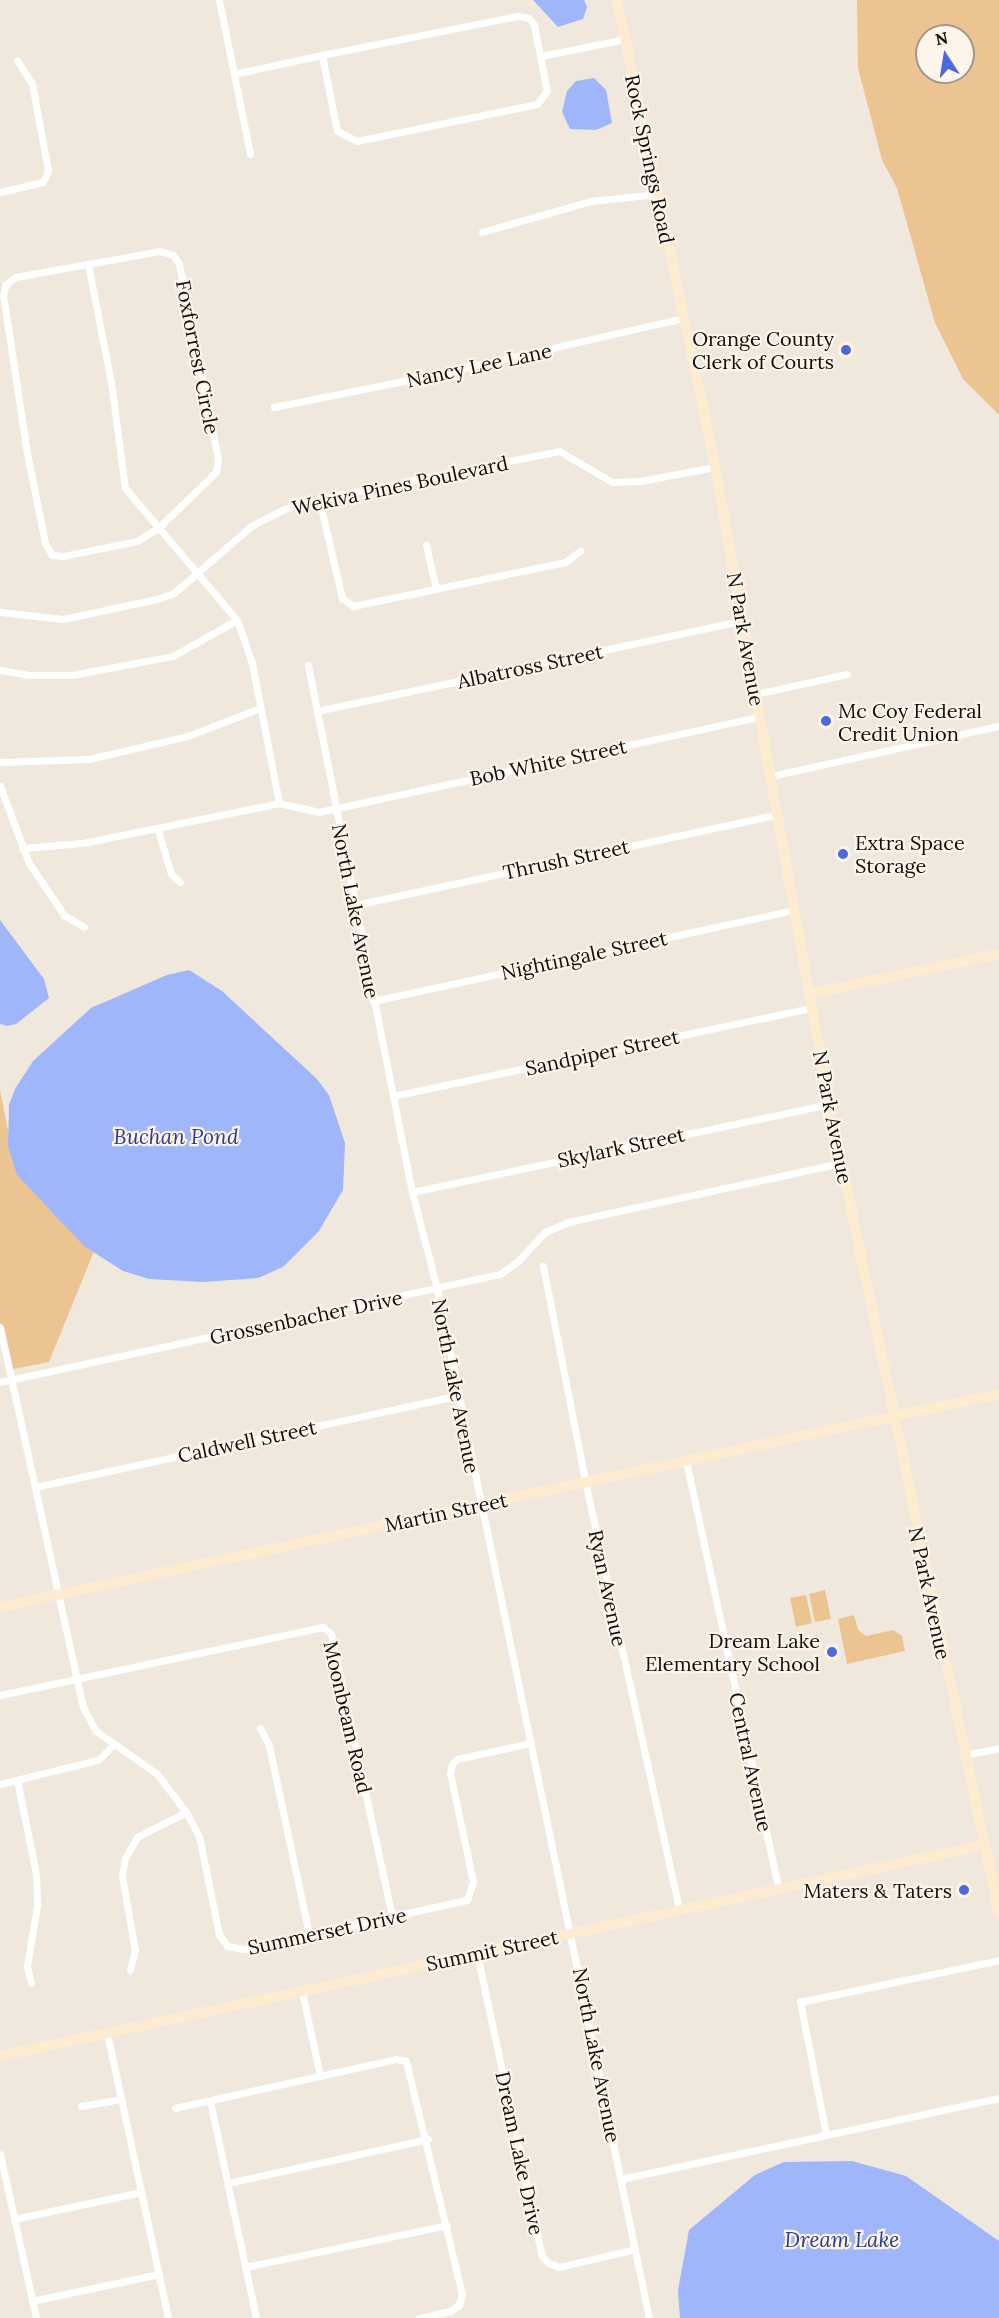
<!DOCTYPE html>
<style>
body{margin:0}
#map{position:relative;width:999px;height:2318px;overflow:hidden;background:#f1e8dd;font-family:Lora,serif}
div>[style]{position:absolute}
.green>*{inset:0;background:#ecc491}
.water>*{inset:0;background:#9fb6fa}
.street>*{height:7px;margin:-3.5px;padding:0 3.5px;transform-origin:3.5px;border-radius:3.5px;background:#fff}
.secondary>*{height:10px;margin:-5px;padding:0 5px;transform-origin:5px;border-radius:5px;background:#feecd1}
.dots>*{width:16px;height:16px;translate:-50% -50%;box-sizing:border-box;border:3px solid #fef5ea;border-radius:50%}
span{translate:-50% -50%;white-space:nowrap;text-align:center;line-height:1.15;-webkit-text-stroke:4.5px #fef5ea;paint-order:stroke}
.street-label{font-size:20px;color:#100d0a}
.poi-label{font-size:20px;color:#100d0a}
.right{translate:-100% -50%;text-align:right}
.left{translate:0 -50%;text-align:left}
.water-label{font-size:21px;color:#273b99;font-style:italic}
.north{position:absolute;left:915px;top:24px;width:60px;height:60px;box-sizing:border-box;background:#fef5ea;border:2px solid #9f9890;border-radius:50%;rotate:348deg;font-size:16px;font-weight:700;line-height:24px;text-align:center;color:#100d0a}
.north::after{content:'';display:block;margin:auto;width:21px;height:27px;background:#4c69dd;clip-path:polygon(50% 0,100% 100%,50% 72%,0 100%)}
</style>
<div id="map">
<div class="green">
<div style="clip-path:polygon(evenodd,857px 0,999px 0,999px 415px,963px 379px,935px 323px,897px 188px,882px 160px,858px 68px,857px 0,927px 36px,963px 36px,963px 72px,927px 72px,927px 36px)"></div>
<div style="clip-path:polygon(0 1090px,13px 1156px,112px 1207px,49px 1362px,9px 1370px,0 1327px)"></div>
<div style="clip-path:polygon(825px 1590px,831px 1619px,815px 1622px,809px 1594px)"></div>
<div style="clip-path:polygon(806px 1595px,812px 1623px,796px 1627px,790px 1598px)"></div>
<div style="clip-path:polygon(854px 1615px,858px 1630px,866px 1636px,893px 1630px,902px 1636px,905px 1651px,847px 1664px,838px 1619px)"></div>
</div>
<div class="water">
<div style="clip-path:polygon(533px 0,584px 0,587px 7px,583px 19px,558px 27px)"></div>
<div style="clip-path:polygon(594px 78px,606px 90px,612px 123px,596px 130px,570px 129px,562px 112px,567px 91px,576px 81px)"></div>
<div style="clip-path:polygon(0 920px,44px 979px,49px 998px,16px 1024px,7px 1026px,0 1024px)"></div>
<div style="clip-path:polygon(189px 970px,222px 991px,317px 1079px,329px 1095px,345px 1143px,343px 1190px,319px 1231px,283px 1267px,258px 1278px,203px 1282px,149px 1279px,123px 1271px,84px 1246px,17px 1175px,8px 1146px,9px 1105px,15px 1089px,33px 1061px,91px 1008px,167px 975px)"></div>
<div style="clip-path:polygon(852px 2161px,906px 2176px,999px 2241px,999px 2318px,680px 2318px,678px 2290px,689px 2230px,755px 2175px,784px 2162px)"></div>
</div>
<div class="street">
<div style="left:219px;top:0;width:157px;rotate:78.6deg"></div>
<div style="left:541px;top:56px;width:86px;rotate:-11.4deg"></div>
<div style="left:234px;top:74px;width:90px;rotate:-12.2deg"></div>
<div style="left:322px;top:55px;width:199px;rotate:-11.3deg"></div>
<div style="left:517px;top:16px;width:12px;rotate:9deg"></div>
<div style="left:529px;top:18px;width:9px;rotate:54deg"></div>
<div style="left:534px;top:25px;width:67px;rotate:78.9deg"></div>
<div style="left:547px;top:91px;width:16px;rotate:128deg"></div>
<div style="left:537px;top:104px;width:184px;rotate:168.4deg"></div>
<div style="left:357px;top:141px;width:22px;rotate:-153deg"></div>
<div style="left:337px;top:131px;width:77px;rotate:-101.2deg"></div>
<div style="left:0;top:192px;width:44px;rotate:-13.1deg"></div>
<div style="left:43px;top:182px;width:13px;rotate:-67deg"></div>
<div style="left:48px;top:170px;width:87px;rotate:-100.5deg"></div>
<div style="left:32px;top:84px;width:28px;rotate:-122deg"></div>
<div style="left:482px;top:232px;width:113px;rotate:-15.9deg"></div>
<div style="left:591px;top:201px;width:67px;rotate:-6deg"></div>
<div style="left:160px;top:251px;width:14px;rotate:17deg"></div>
<div style="left:173px;top:255px;width:11px;rotate:56deg"></div>
<div style="left:179px;top:264px;width:199px;rotate:78.7deg"></div>
<div style="left:218px;top:459px;width:13px;rotate:99deg"></div>
<div style="left:216px;top:472px;width:81px;rotate:136deg"></div>
<div style="left:158px;top:528px;width:25px;rotate:148deg"></div>
<div style="left:137px;top:541px;width:76px;rotate:168.5deg"></div>
<div style="left:63px;top:556px;width:11px;rotate:-175deg"></div>
<div style="left:52px;top:555px;width:14px;rotate:-120deg"></div>
<div style="left:45px;top:543px;width:92px;rotate:-101.3deg"></div>
<div style="left:27px;top:453px;width:160px;rotate:-98.6deg"></div>
<div style="left:3px;top:295px;width:11px;rotate:-75deg"></div>
<div style="left:6px;top:284px;width:12px;rotate:-35deg"></div>
<div style="left:16px;top:277px;width:146px;rotate:-10.2deg"></div>
<div style="left:88px;top:264px;width:120px;rotate:79deg"></div>
<div style="left:111px;top:382px;width:107px;rotate:82.5deg"></div>
<div style="left:125px;top:488px;width:173px;rotate:49.7deg"></div>
<div style="left:237px;top:620px;width:46px;rotate:70.8deg"></div>
<div style="left:252px;top:663px;width:143px;rotate:79.1deg"></div>
<div style="left:274px;top:407px;width:172px;rotate:-11.4deg"></div>
<div style="left:443px;top:373px;width:246px;rotate:-12.9deg"></div>
<div style="left:319px;top:499px;width:102px;rotate:76.9deg"></div>
<div style="left:342px;top:598px;width:14px;rotate:36deg"></div>
<div style="left:353px;top:606px;width:217px;rotate:-11.7deg"></div>
<div style="left:565px;top:562px;width:19px;rotate:-36deg"></div>
<div style="left:426px;top:545px;width:45px;rotate:77.2deg"></div>
<div style="left:0;top:612px;width:63px;rotate:6.3deg"></div>
<div style="left:63px;top:619px;width:96px;rotate:-12deg"></div>
<div style="left:157px;top:599px;width:18px;rotate:-19deg"></div>
<div style="left:174px;top:593px;width:102px;rotate:-41deg"></div>
<div style="left:251px;top:526px;width:37px;rotate:-27deg"></div>
<div style="left:284px;top:509px;width:36px;rotate:-16deg"></div>
<div style="left:319px;top:499px;width:245px;rotate:-11.3deg"></div>
<div style="left:559px;top:451px;width:61px;rotate:30.3deg"></div>
<div style="left:612px;top:482px;width:28px;rotate:-2deg"></div>
<div style="left:640px;top:481px;width:76px;rotate:-10.6deg"></div>
<div style="left:308px;top:665px;width:537px;rotate:78.84deg"></div>
<div style="left:412px;top:1192px;width:100px;rotate:75.5deg"></div>
<div style="left:437px;top:1289px;width:1051px;rotate:78.36deg"></div>
<div style="left:0;top:670px;width:29px;rotate:10deg"></div>
<div style="left:29px;top:675px;width:43px"></div>
<div style="left:72px;top:675px;width:103px;rotate:-10.7deg"></div>
<div style="left:173px;top:656px;width:73px;rotate:-29.4deg"></div>
<div style="left:756px;top:694px;width:93px;rotate:-12.4deg"></div>
<div style="left:317px;top:711px;width:434px;rotate:-12deg"></div>
<div style="left:0;top:762px;width:89px;rotate:-1.9deg"></div>
<div style="left:89px;top:759px;width:102px;rotate:-13.1deg"></div>
<div style="left:188px;top:736px;width:77px;rotate:-21.3deg"></div>
<div style="left:771px;top:776px;width:233px;rotate:-12.4deg"></div>
<div style="left:0;top:786px;width:82px;rotate:69.4deg"></div>
<div style="left:29px;top:863px;width:63px;rotate:56.1deg"></div>
<div style="left:64px;top:915px;width:23px;rotate:31deg"></div>
<div style="left:158px;top:830px;width:46px;rotate:73.5deg"></div>
<div style="left:171px;top:874px;width:12px;rotate:42deg"></div>
<div style="left:22px;top:848px;width:61px;rotate:-4.7deg"></div>
<div style="left:83px;top:843px;width:200px;rotate:-11.5deg"></div>
<div style="left:279px;top:803px;width:41px;rotate:12.7deg"></div>
<div style="left:319px;top:812px;width:451px;rotate:-12.2deg"></div>
<div style="left:355px;top:905px;width:433px;rotate:-12.1deg"></div>
<div style="left:373px;top:1001px;width:431px;rotate:-12.2deg"></div>
<div style="left:393px;top:1096px;width:427px;rotate:-11.9deg"></div>
<div style="left:412px;top:1192px;width:426px;rotate:-11.9deg"></div>
<div style="left:543px;top:1266px;width:219px;rotate:78.9deg"></div>
<div style="left:585px;top:1481px;width:439px;rotate:77.6deg"></div>
<div style="left:0;top:1327px;width:389px;rotate:77.7deg"></div>
<div style="left:83px;top:1707px;width:27px;rotate:62deg"></div>
<div style="left:96px;top:1731px;width:75px;rotate:35.2deg"></div>
<div style="left:157px;top:1774px;width:48px;rotate:52.7deg"></div>
<div style="left:186px;top:1812px;width:27px;rotate:62deg"></div>
<div style="left:199px;top:1836px;width:100px;rotate:78.5deg"></div>
<div style="left:219px;top:1934px;width:14px;rotate:56deg"></div>
<div style="left:227px;top:1946px;width:17px;rotate:10deg"></div>
<div style="left:244px;top:1949px;width:228px;rotate:-12.4deg"></div>
<div style="left:467px;top:1900px;width:19px;rotate:-72deg"></div>
<div style="left:473px;top:1882px;width:111px;rotate:-101.9deg"></div>
<div style="left:450px;top:1773px;width:9px;rotate:-77deg"></div>
<div style="left:452px;top:1764px;width:7px;rotate:-45deg"></div>
<div style="left:457px;top:1759px;width:76px;rotate:-12.2deg"></div>
<div style="left:0;top:1382px;width:512px;rotate:-12.19deg"></div>
<div style="left:500px;top:1274px;width:22px;rotate:-36deg"></div>
<div style="left:518px;top:1261px;width:40px;rotate:-47deg"></div>
<div style="left:545px;top:1232px;width:25px;rotate:-23deg"></div>
<div style="left:568px;top:1222px;width:279px;rotate:-12.2deg"></div>
<div style="left:686px;top:1461px;width:437px;rotate:77.8deg"></div>
<div style="left:35px;top:1487px;width:434px;rotate:-12.2deg"></div>
<div style="left:0;top:1695px;width:330px;rotate:-11.9deg"></div>
<div style="left:323px;top:1627px;width:11px;rotate:41deg"></div>
<div style="left:331px;top:1634px;width:289px;rotate:77.8deg"></div>
<div style="left:260px;top:1728px;width:20px;rotate:63deg"></div>
<div style="left:269px;top:1746px;width:192px;rotate:78deg"></div>
<div style="left:964px;top:1755px;width:36px;rotate:-11deg"></div>
<div style="left:17px;top:1780px;width:96px;rotate:78.6deg"></div>
<div style="left:36px;top:1874px;width:32px;rotate:88deg"></div>
<div style="left:37px;top:1906px;width:61px;rotate:99.5deg"></div>
<div style="left:27px;top:1966px;width:17px;rotate:77deg"></div>
<div style="left:0;top:1784px;width:101px;rotate:-13.8deg"></div>
<div style="left:98px;top:1760px;width:20px;rotate:-45deg"></div>
<div style="left:477px;top:1954px;width:309px;rotate:77.9deg"></div>
<div style="left:542px;top:2256px;width:9px;rotate:49deg"></div>
<div style="left:548px;top:2263px;width:12px;rotate:20deg"></div>
<div style="left:559px;top:2267px;width:78px;rotate:-13.3deg"></div>
<div style="left:130px;top:1970px;width:21px;rotate:-76deg"></div>
<div style="left:135px;top:1950px;width:75px;rotate:-100deg"></div>
<div style="left:122px;top:1876px;width:18px;rotate:-81deg"></div>
<div style="left:125px;top:1858px;width:24px;rotate:-60deg"></div>
<div style="left:137px;top:1837px;width:55px;rotate:-27deg"></div>
<div style="left:302px;top:1992px;width:86px;rotate:77.9deg"></div>
<div style="left:107px;top:2033px;width:291px;rotate:77.9deg"></div>
<div style="left:210px;top:2101px;width:222px;rotate:78deg"></div>
<div style="left:81px;top:2106px;width:41px;rotate:-9.9deg"></div>
<div style="left:175px;top:2108px;width:226px;rotate:-12.5deg"></div>
<div style="left:396px;top:2059px;width:10px;rotate:11deg"></div>
<div style="left:406px;top:2061px;width:240px;rotate:76.5deg"></div>
<div style="left:462px;top:2294px;width:11px;rotate:105deg"></div>
<div style="left:459px;top:2305px;width:11px;rotate:146deg"></div>
<div style="left:450px;top:2311px;width:32px;rotate:167deg"></div>
<div style="left:826px;top:2134px;width:135px;rotate:-101.1deg"></div>
<div style="left:800px;top:2002px;width:203px;rotate:-11.9deg"></div>
<div style="left:0;top:2154px;width:168px;rotate:77.6deg"></div>
<div style="left:621px;top:2179px;width:387px;rotate:-12.1deg"></div>
<div style="left:228px;top:2183px;width:205px;rotate:-12.4deg"></div>
<div style="left:14px;top:2219px;width:130px;rotate:-12deg"></div>
<div style="left:245px;top:2267px;width:206px;rotate:-11.7deg"></div>
<div style="left:32px;top:2301px;width:130px;rotate:-12deg"></div>
</div>
<div class="secondary">
<div style="left:617px;top:0;width:477px;rotate:78.1deg"></div>
<div style="left:715px;top:467px;width:647px;rotate:79.85deg"></div>
<div style="left:829px;top:1104px;width:827px;rotate:78.13deg"></div>
<div style="left:809px;top:994px;width:194px;rotate:-11.9deg"></div>
<div style="left:0;top:1607px;width:1021px;rotate:-12.04deg"></div>
<div style="left:0;top:2056px;width:1006px;rotate:-12.1deg"></div>
</div>
<div class="dots">
<div style="left:846px;top:350px;background:#4c69dd"></div>
<div style="left:826px;top:721px;background:#4c69dd"></div>
<div style="left:843px;top:854px;background:#4c69dd"></div>
<div style="left:832px;top:1652px;background:#4c69dd"></div>
<div style="left:964px;top:1890px;background:#4c69dd"></div>
</div>
<div class="street-label">
<span style="left:650px;top:159px;rotate:78deg">Rock Springs Road</span>
<span style="left:198px;top:357px;rotate:79deg">Foxforrest Circle</span>
<span style="left:479px;top:365px;rotate:-12deg">Nancy Lee Lane</span>
<span style="left:400px;top:485px;rotate:-12deg">Wekiva Pines Boulevard</span>
<span style="left:746px;top:639px;rotate:80deg">N Park Avenue</span>
<span style="left:530px;top:666px;rotate:-12deg">Albatross Street</span>
<span style="left:548px;top:762px;rotate:-12deg">Bob White Street</span>
<span style="left:566px;top:859px;rotate:-12deg">Thrush Street</span>
<span style="left:356px;top:911px;rotate:79deg">North Lake Avenue</span>
<span style="left:584px;top:955px;rotate:-12deg">Nightingale Street</span>
<span style="left:602px;top:1052px;rotate:-12deg">Sandpiper Street</span>
<span style="left:833px;top:1117px;rotate:79deg">N Park Avenue</span>
<span style="left:621px;top:1147px;rotate:-12deg">Skylark Street</span>
<span style="left:306px;top:1317px;rotate:-12deg">Grossenbacher Drive</span>
<span style="left:456px;top:1386px;rotate:79deg">North Lake Avenue</span>
<span style="left:247px;top:1441px;rotate:-12deg">Caldwell Street</span>
<span style="left:446px;top:1512px;rotate:-12deg">Martin Street</span>
<span style="left:608px;top:1588px;rotate:78deg">Ryan Avenue</span>
<span style="left:930px;top:1593px;rotate:78deg">N Park Avenue</span>
<span style="left:348px;top:1717px;rotate:77deg">Moonbeam Road</span>
<span style="left:751px;top:1762px;rotate:78deg">Central Avenue</span>
<span style="left:327px;top:1931px;rotate:-12deg">Summerset Drive</span>
<span style="left:492px;top:1950px;rotate:-12deg">Summit Street</span>
<span style="left:597px;top:2055px;rotate:79deg">North Lake Avenue</span>
<span style="left:520px;top:2153px;rotate:78deg">Dream Lake Drive</span>
</div>
<div class="poi-label">
<span class="right" style="left:834px;top:350px">Orange County<br>Clerk of Courts</span>
<span class="left" style="left:838px;top:722px">Mc Coy Federal<br>Credit Union</span>
<span class="left" style="left:855px;top:854px">Extra Space<br>Storage</span>
<span class="right" style="left:820px;top:1652px">Dream Lake<br>Elementary School</span>
<span class="right" style="left:952px;top:1890px">Maters &amp; Taters</span>
</div>
<div class="water-label">
<span style="left:176px;top:1137px">Buchan Pond</span>
<span style="left:842px;top:2240px">Dream Lake</span>
</div>
<div class="north">N</div>
</div>
